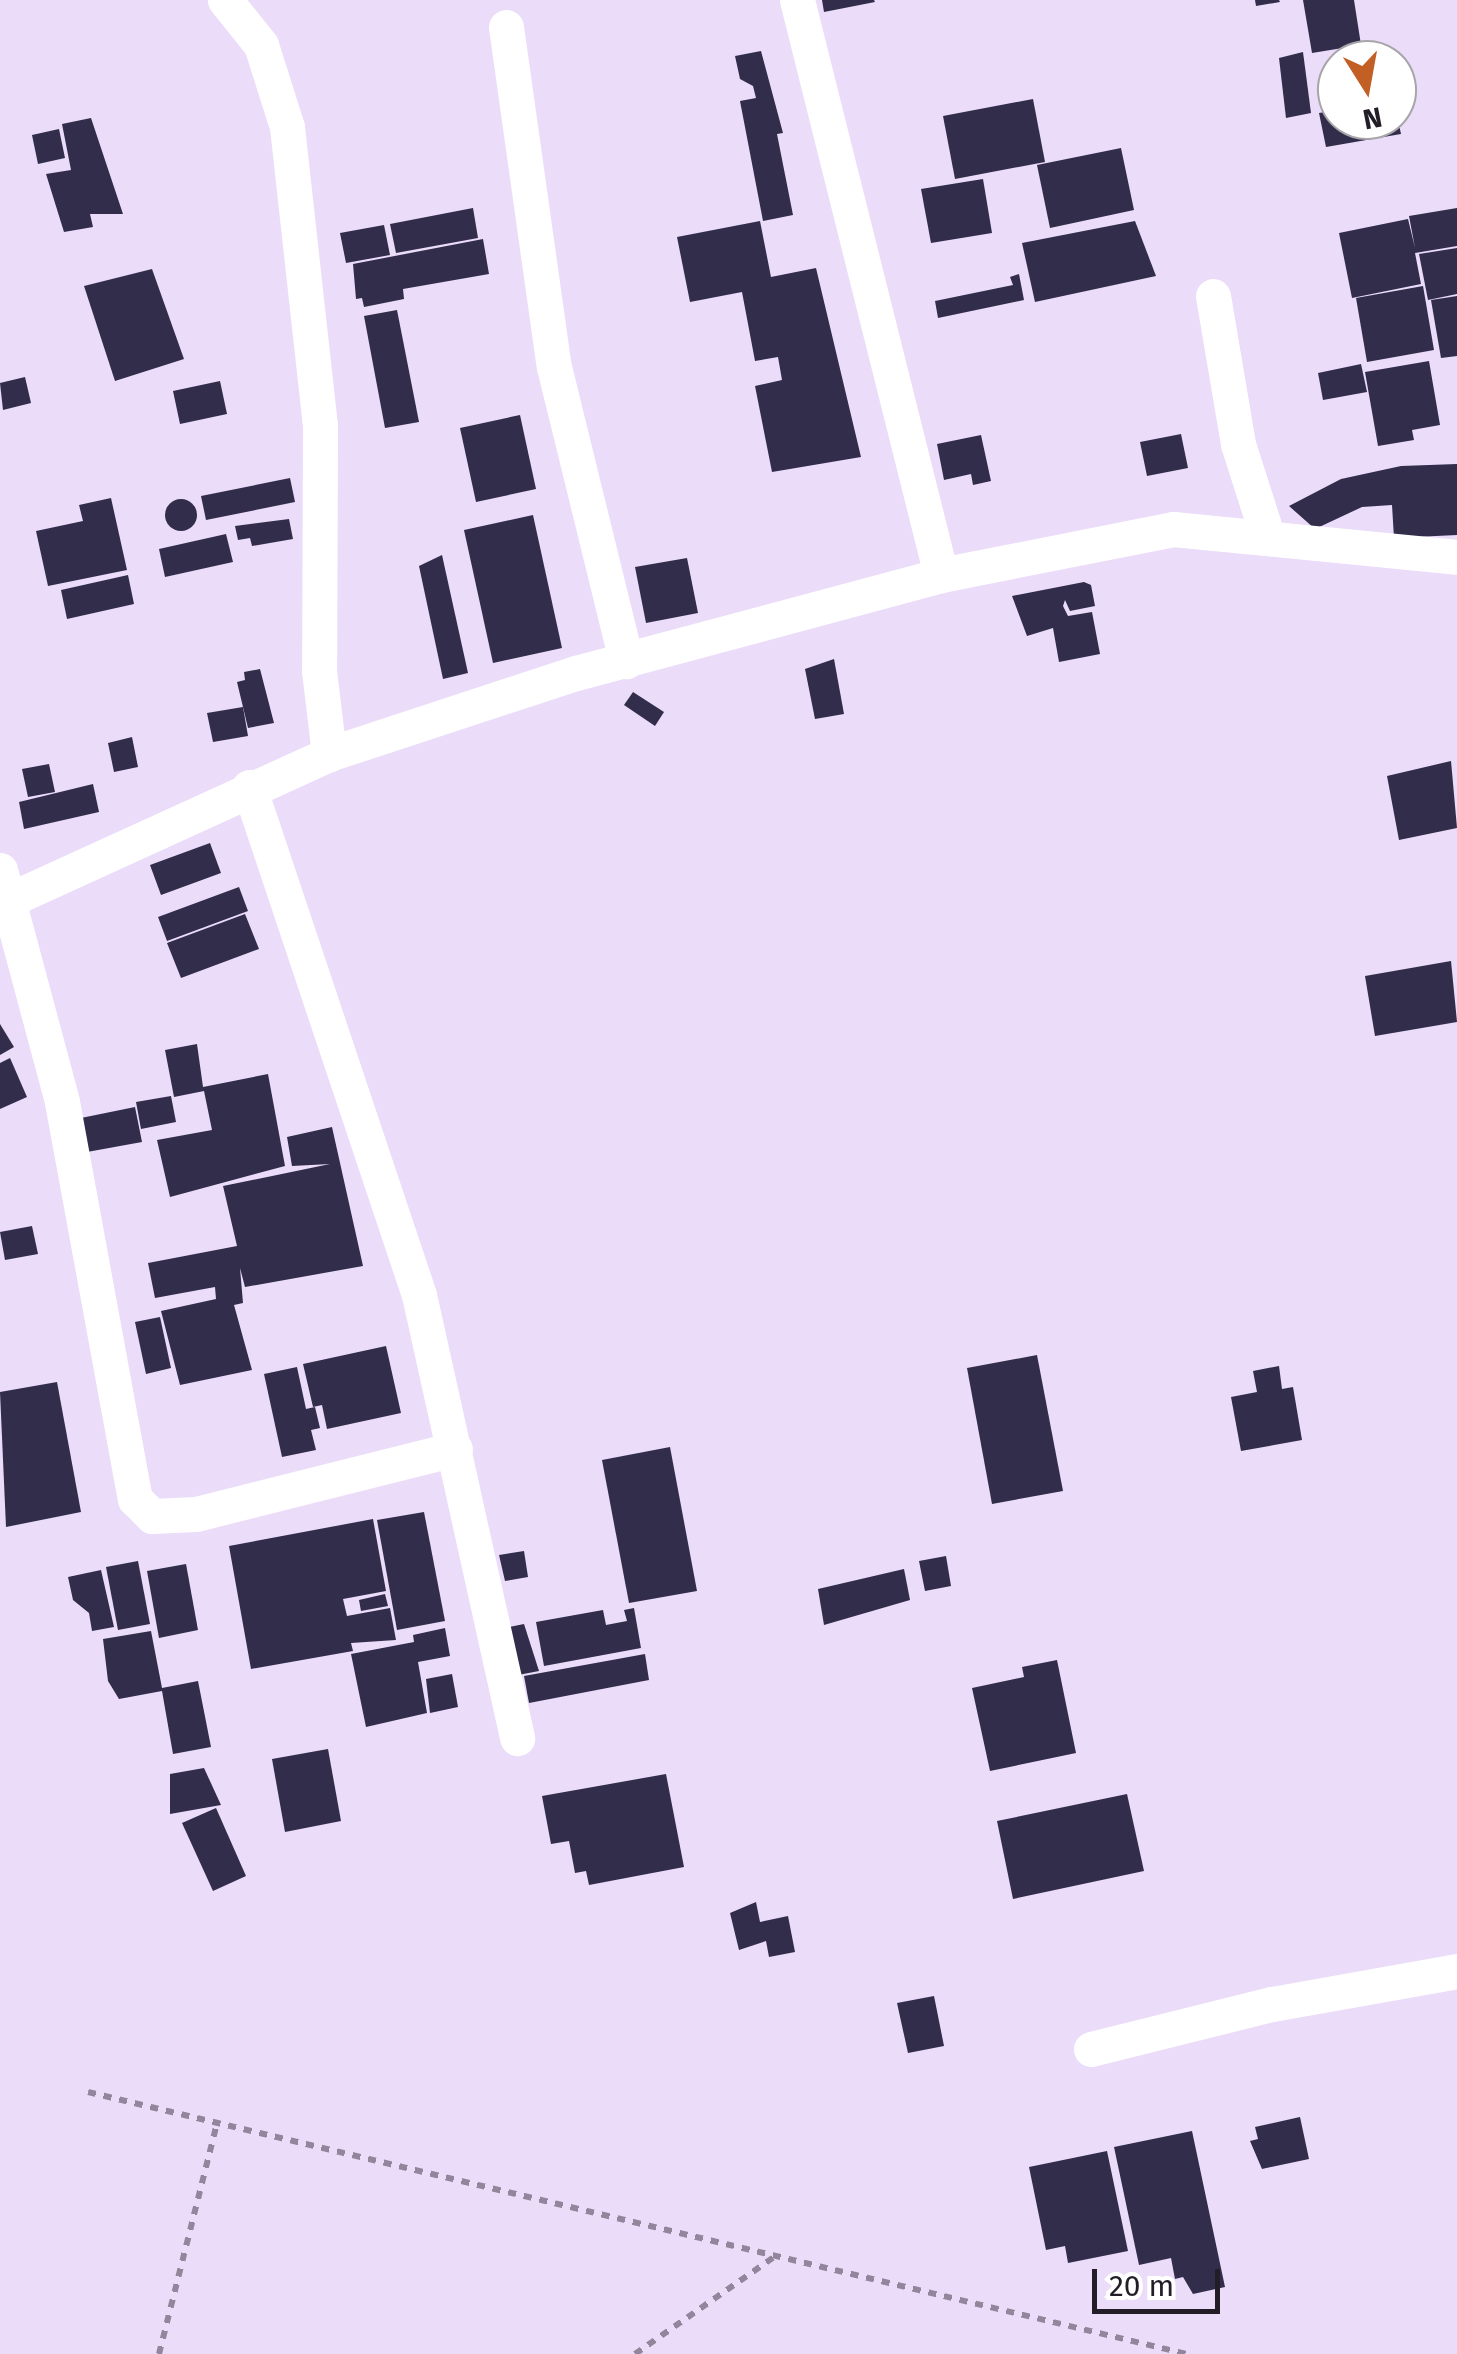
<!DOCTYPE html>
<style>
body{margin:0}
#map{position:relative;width:1457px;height:2354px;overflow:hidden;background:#ebdcf9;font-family:"Fira Sans",sans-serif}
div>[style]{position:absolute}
.building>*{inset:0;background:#312d4b}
.round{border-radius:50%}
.path>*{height:6px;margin-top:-3px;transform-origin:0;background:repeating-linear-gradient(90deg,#91869b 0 8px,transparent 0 16px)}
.street>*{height:35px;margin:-17.5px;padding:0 17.5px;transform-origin:17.5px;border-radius:17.5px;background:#fff}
span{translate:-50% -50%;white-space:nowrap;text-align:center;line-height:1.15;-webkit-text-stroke:10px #fff;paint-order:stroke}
.north{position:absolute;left:1317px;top:40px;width:100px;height:100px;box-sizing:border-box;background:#fff;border:2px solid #a7a5a9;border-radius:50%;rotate:169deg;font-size:28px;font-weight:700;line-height:40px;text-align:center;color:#231d28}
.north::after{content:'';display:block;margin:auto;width:35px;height:45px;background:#c25f25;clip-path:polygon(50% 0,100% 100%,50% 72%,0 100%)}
.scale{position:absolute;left:1092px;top:2269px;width:128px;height:45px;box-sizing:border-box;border:5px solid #231d28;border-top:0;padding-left:12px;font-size:30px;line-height:35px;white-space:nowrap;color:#231d28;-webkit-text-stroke:8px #fff;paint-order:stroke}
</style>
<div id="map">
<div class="building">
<div style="clip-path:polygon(822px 0,874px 0,875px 2px,824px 12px)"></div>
<div style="clip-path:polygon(1255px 0,1279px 0,1280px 2px,1256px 6px)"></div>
<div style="clip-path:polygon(1303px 0,1354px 0,1361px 45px,1312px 53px)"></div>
<div style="clip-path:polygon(761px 51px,783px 133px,777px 134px,793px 215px,763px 221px,740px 101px,756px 98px,753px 86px,740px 79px,735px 56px)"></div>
<div style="clip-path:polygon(1303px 52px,1311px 113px,1286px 118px,1279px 58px)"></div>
<div style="clip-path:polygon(1033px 99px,1045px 162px,955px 179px,943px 116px)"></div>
<div style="clip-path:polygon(1337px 110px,1337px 120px,1398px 120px,1401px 134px,1326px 147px,1319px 113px)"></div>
<div style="clip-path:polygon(91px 118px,123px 214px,90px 214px,93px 227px,64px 232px,46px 174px,71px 170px,62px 124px)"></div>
<div style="clip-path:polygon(59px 129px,65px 158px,38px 164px,32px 135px)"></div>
<div style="clip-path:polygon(1121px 148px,1134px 210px,1050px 228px,1037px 165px)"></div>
<div style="clip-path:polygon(983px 179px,992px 233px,931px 243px,921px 189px)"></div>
<div style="clip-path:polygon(473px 208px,478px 238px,396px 253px,390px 224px)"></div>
<div style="clip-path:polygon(1457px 208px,1457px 246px,1415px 253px,1421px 284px,1352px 298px,1339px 233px,1408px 219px,1415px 248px,1409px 216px)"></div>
<div style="clip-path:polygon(760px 221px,771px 277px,816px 268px,861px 457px,772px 472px,755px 386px,782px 380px,778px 357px,755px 361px,742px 292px,690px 302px,677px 237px)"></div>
<div style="clip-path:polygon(1135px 221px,1156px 276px,1035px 302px,1022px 243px)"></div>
<div style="clip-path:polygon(384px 225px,390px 255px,346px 263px,340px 233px)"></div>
<div style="clip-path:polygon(483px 239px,489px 274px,403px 289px,404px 299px,364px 307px,362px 298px,356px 299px,353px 264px)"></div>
<div style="clip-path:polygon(1457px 248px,1457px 294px,1428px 300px,1419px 254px)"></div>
<div style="clip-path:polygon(152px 269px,184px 359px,115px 381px,84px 286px)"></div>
<div style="clip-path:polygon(1019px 274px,1024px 300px,938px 318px,935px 301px,1013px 285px,1010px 277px)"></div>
<div style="clip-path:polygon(1423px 286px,1434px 350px,1367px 362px,1356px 298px)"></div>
<div style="clip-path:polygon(1457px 296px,1457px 356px,1441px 358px,1431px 300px)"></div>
<div style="clip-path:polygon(397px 310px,419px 422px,385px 428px,364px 316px)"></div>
<div style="clip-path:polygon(1429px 361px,1440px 425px,1412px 430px,1414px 440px,1378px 446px,1365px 372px)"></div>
<div style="clip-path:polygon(1361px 364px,1367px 392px,1323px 400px,1318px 373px)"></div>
<div style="clip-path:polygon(25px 377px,31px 403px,3px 410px,0 383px)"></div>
<div style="clip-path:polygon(220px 381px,227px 414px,180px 424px,173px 391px)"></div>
<div style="clip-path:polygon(520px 415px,536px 489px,476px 502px,460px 428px)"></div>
<div style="clip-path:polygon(1181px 434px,1188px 468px,1147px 476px,1140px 442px)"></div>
<div style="clip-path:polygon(981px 435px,991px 481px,973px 485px,971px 474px,944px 480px,937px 444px)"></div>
<div style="clip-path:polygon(1457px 464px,1457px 535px,1394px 538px,1392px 505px,1362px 507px,1315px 529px,1289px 506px,1341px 479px,1401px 466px)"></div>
<div style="clip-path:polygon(290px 478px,295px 502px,206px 520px,201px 496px)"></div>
<div style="clip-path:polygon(111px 498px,127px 570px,48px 586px,36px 531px,83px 521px,79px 505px)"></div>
<div class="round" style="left:165px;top:499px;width:32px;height:32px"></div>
<div style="clip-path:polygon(533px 515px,562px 648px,493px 663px,464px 530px)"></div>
<div style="clip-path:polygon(289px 519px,293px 539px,252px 546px,250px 538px,238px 540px,235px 526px)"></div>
<div style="clip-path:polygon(226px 534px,233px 562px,165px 577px,159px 549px)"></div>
<div style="clip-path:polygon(442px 555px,468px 673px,443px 679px,419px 566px)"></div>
<div style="clip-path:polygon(687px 558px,698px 613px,646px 623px,635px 567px)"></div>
<div style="clip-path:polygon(128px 575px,134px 604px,67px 619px,61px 590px)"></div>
<div style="clip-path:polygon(1084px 582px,1091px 585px,1095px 606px,1070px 611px,1065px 600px,1063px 606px,1068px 616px,1092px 612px,1100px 654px,1059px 662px,1053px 628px,1027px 636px,1012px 596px)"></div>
<div style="clip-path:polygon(834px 659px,844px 714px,815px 719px,805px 669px)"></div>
<div style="clip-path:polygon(260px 669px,274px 723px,248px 728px,237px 682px,245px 680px,244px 672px)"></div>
<div style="clip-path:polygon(633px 692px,664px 712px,655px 726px,624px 705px)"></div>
<div style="clip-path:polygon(243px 707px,248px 736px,213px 742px,207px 713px)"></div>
<div style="clip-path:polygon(132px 737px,138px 767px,114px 772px,108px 743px)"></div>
<div style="clip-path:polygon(1451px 761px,1457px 828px,1399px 840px,1387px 776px)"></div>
<div style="clip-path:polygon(49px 764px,55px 792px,28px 797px,22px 769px)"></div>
<div style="clip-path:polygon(93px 784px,99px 812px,24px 829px,19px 802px)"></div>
<div style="clip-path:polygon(210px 843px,221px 873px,161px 895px,150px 865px)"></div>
<div style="clip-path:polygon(239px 887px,248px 911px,167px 941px,158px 917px)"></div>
<div style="clip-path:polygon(245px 914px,259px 949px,181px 978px,167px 943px)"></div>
<div style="clip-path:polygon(1451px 961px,1457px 1022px,1375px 1036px,1365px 976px)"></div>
<div style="clip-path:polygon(0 1024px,14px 1047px,0 1055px)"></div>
<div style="clip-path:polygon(197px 1044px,203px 1087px,268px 1074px,285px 1166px,170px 1197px,157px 1140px,212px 1130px,204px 1091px,174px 1097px,165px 1050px)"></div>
<div style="clip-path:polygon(10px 1058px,27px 1097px,0 1109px,0 1063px)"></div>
<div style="clip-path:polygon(171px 1096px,176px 1122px,141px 1129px,136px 1102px)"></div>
<div style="clip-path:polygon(135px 1107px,142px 1142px,87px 1152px,81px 1118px)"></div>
<div style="clip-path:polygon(332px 1127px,363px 1266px,245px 1287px,240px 1268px,243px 1303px,234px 1305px,252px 1370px,180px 1385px,161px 1311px,216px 1299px,215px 1287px,155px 1298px,148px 1263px,237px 1246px,223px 1186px,330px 1164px,292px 1166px,287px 1137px)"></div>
<div style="clip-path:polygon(32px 1226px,38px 1254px,5px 1260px,0 1232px)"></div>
<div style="clip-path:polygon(160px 1317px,171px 1368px,146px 1374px,135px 1322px)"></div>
<div style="clip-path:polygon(386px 1346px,401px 1413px,327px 1429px,322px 1405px,313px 1407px,303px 1364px)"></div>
<div style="clip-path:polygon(1037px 1355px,1063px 1491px,992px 1504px,967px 1368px)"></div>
<div style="clip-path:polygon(1279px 1366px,1282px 1389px,1293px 1387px,1302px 1440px,1241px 1451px,1231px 1397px,1257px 1392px,1253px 1371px)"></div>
<div style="clip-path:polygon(297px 1367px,306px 1409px,315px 1407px,320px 1428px,311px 1430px,316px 1450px,282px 1457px,264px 1374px)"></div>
<div style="clip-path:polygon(57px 1382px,81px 1512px,6px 1527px,0 1392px)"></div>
<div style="clip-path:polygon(670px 1447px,697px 1591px,629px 1603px,602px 1460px)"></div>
<div style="clip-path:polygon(424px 1512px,445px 1621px,397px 1630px,377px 1520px)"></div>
<div style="clip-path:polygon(373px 1519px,386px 1591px,343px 1599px,347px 1616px,390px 1608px,396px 1640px,351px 1643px,353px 1651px,251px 1669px,229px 1546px)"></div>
<div style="clip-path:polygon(524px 1551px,528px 1577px,505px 1581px,499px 1555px)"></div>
<div style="clip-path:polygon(946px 1556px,951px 1586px,925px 1591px,919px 1561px)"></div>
<div style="clip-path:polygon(138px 1561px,150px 1624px,118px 1630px,106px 1567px)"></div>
<div style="clip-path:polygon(186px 1564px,198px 1630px,159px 1638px,147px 1571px)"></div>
<div style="clip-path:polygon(904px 1569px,910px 1600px,824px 1625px,818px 1589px)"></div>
<div style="clip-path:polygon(101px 1570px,114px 1627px,92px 1631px,89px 1613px,73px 1600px,68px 1577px)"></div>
<div style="clip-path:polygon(385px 1594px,388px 1606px,361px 1611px,359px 1600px)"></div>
<div style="clip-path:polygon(634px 1608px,641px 1648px,544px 1666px,536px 1622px,603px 1610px,606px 1625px,627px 1621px,624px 1610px)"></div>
<div style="clip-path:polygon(524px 1624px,539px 1671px,513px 1676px,499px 1629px)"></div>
<div style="clip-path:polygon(445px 1628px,450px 1656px,418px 1662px,427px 1713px,366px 1727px,351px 1654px,414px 1642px,413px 1635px)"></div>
<div style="clip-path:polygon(151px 1631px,162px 1688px,198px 1681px,211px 1747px,173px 1754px,162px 1691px,119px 1699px,108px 1681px,103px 1639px)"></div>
<div style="clip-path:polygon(645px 1654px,649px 1680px,529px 1703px,524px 1676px)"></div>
<div style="clip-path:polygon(1057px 1660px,1076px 1753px,990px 1771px,972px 1688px,1024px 1677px,1022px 1667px)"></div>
<div style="clip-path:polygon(452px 1674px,458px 1707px,430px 1713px,426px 1679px)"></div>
<div style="clip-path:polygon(328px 1749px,341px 1821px,285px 1832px,272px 1759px)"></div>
<div style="clip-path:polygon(204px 1768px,221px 1805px,170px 1814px,170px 1774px)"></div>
<div style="clip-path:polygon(666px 1774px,684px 1867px,589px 1885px,586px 1871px,575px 1873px,569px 1841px,551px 1844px,542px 1796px)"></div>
<div style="clip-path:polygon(1127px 1794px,1144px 1871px,1013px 1899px,997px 1821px)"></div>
<div style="clip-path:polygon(216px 1808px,246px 1876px,213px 1891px,182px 1823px)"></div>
<div style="clip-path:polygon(756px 1902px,760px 1922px,788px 1916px,795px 1952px,769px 1957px,766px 1941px,739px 1950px,730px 1913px)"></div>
<div style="clip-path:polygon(934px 1996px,944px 2046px,908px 2053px,897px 2003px)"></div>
<div style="clip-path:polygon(1300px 2117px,1309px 2159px,1262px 2169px,1250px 2141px,1258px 2139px,1255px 2127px)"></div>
<div style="clip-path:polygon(1192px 2131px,1225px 2287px,1193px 2294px,1183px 2277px,1175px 2279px,1171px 2258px,1139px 2265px,1114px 2147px)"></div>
<div style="clip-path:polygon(1107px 2151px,1128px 2251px,1068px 2263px,1065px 2246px,1046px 2250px,1029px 2167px)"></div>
</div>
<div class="path">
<div style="left:88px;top:2092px;width:1130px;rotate:13.41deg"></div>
<div style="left:159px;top:2354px;width:238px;rotate:-75.9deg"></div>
<div style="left:635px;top:2354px;width:169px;rotate:-34.9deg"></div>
</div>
<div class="street">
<div style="left:225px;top:0;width:58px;rotate:51.3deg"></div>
<div style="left:261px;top:45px;width:86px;rotate:72.4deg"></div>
<div style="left:287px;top:127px;width:300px;rotate:83.7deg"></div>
<div style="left:320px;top:425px;width:246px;rotate:90.2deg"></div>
<div style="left:319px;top:671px;width:84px;rotate:83.1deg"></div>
<div style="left:797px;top:0;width:593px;rotate:75.94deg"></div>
<div style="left:506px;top:27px;width:343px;rotate:82deg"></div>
<div style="left:554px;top:367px;width:303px;rotate:76.2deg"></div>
<div style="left:1213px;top:296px;width:150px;rotate:80.4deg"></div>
<div style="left:1238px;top:444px;width:96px;rotate:72.3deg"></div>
<div style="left:249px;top:787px;width:536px;rotate:71.5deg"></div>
<div style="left:419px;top:1295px;width:454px;rotate:77.5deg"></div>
<div style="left:0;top:870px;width:240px;rotate:75deg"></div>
<div style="left:62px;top:1102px;width:404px;rotate:79.6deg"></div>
<div style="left:135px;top:1499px;width:24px;rotate:45deg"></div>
<div style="left:152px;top:1516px;width:44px;rotate:-2.6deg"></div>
<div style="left:196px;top:1514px;width:267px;rotate:-14.1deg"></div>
<div style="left:0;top:904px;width:362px;rotate:-24.5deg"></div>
<div style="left:329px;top:754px;width:260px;rotate:-18.2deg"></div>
<div style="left:576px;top:673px;width:378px;rotate:-15deg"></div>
<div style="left:941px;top:575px;width:237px;rotate:-11.2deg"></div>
<div style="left:1173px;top:529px;width:285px;rotate:5.6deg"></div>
<div style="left:1091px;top:2049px;width:187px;rotate:-14deg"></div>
<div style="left:1272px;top:2004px;width:188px;rotate:-10.1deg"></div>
</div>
<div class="north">N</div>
<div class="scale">20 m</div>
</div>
